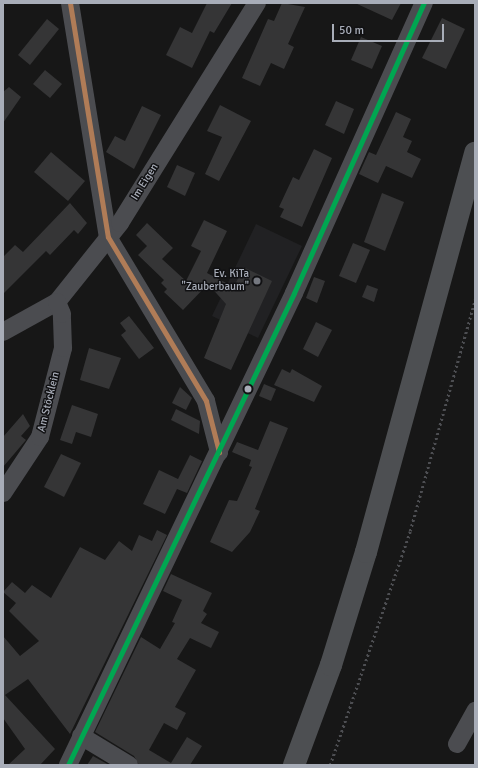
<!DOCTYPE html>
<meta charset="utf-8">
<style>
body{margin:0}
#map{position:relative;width:478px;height:768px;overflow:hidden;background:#171717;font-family:Signika,sans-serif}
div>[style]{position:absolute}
.built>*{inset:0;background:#212123}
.building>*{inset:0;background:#353536}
.path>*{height:2.5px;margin-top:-1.25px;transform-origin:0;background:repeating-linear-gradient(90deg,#4d4e52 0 2px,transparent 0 5px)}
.minor>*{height:18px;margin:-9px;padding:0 9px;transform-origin:9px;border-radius:9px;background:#4b4c50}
.major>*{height:22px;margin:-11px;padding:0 11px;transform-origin:11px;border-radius:11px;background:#4d4f52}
.bus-1>*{height:5px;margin:-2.5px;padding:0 2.5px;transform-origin:2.5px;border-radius:2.5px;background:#b07c57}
.bus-2>*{height:5px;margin:-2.5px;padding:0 2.5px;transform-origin:2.5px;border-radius:2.5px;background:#00a651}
.dots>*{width:11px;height:11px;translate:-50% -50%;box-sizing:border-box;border:2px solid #111113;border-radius:50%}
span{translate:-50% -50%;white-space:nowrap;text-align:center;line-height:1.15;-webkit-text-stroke:3px #111113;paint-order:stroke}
.street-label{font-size:11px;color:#a8adb8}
.poi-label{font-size:11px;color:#a8adb8}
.right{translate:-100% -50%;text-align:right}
.frame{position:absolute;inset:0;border:4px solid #a8adb8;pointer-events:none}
.scale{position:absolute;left:332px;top:24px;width:112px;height:18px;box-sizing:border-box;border:2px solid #a8adb8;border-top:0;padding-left:5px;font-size:12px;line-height:14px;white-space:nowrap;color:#a8adb8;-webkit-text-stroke:3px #111113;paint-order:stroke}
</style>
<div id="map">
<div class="built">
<div style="clip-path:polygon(256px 224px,302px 246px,258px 338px,212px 316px)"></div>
</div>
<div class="building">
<div style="clip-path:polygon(207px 3px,232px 3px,214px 33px,210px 31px,192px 68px,166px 55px,180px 27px,192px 33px)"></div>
<div style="clip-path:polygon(282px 3px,305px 7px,288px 44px,294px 47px,284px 69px,271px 63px,260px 86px,242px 78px,268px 19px,274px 21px)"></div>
<div style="clip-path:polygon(355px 3px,401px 3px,392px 20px)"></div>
<div style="clip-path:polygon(442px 18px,465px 29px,446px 69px,422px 58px)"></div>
<div style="clip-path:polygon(47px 19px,59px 29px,30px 65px,18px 55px)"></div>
<div style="clip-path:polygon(361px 37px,382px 46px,372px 69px,351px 60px)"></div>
<div style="clip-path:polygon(45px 70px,62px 84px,50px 98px,33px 84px)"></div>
<div style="clip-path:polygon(9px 87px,21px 97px,3px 123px,3px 92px)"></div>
<div style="clip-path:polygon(336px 101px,354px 109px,344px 134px,325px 125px)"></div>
<div style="clip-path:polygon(220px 105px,251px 121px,219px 181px,205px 174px,222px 137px,207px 131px)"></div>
<div style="clip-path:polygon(142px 106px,161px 115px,134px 169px,106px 152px,115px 136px,125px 141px)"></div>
<div style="clip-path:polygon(396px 112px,411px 119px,403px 137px,412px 141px,407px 152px,421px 159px,412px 178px,386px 166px,378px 183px,359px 174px,369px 152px,376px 155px)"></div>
<div style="clip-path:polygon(314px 149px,332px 158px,302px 227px,280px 217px,284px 209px,279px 207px,293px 177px,299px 180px)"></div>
<div style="clip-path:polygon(51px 152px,85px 181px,68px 201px,34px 172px)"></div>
<div style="clip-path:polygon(177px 165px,195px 173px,185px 196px,167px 187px)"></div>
<div style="clip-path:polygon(382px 193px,404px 202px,385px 251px,364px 242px)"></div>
<div style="clip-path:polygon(70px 203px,87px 223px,78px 234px,74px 230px,50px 255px,46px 251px,3px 294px,3px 257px,15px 245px,23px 252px)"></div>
<div style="clip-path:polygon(204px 220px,227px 231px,207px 273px,234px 287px,243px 267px,272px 281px,231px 370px,204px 358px,226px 304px,208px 284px,183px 310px,164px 292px,167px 289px,161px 283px,164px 280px,138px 255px,147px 246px,136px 235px,147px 223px,173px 248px,162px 259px,186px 281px,201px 251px,191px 246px)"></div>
<div style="clip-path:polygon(353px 243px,370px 250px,356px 283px,339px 276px)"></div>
<div style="clip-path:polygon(314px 277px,325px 281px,317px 303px,306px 298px)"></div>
<div style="clip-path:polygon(367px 285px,378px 289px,374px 302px,362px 297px)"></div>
<div style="clip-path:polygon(129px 316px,154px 348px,139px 359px,121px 335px,126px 331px,120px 323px)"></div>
<div style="clip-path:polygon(316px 322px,332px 330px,318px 357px,303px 349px)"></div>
<div style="clip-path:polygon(89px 348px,121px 358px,109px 389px,80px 380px)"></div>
<div style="clip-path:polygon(282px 369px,290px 373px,292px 369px,322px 386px,314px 402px,274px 385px)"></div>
<div style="clip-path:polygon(264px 384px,276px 389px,271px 401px,259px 396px)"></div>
<div style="clip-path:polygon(180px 387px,192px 398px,186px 410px,172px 403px)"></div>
<div style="clip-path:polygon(72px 405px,98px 414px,91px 437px,76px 432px,72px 444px,60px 440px)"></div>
<div style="clip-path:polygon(176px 409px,200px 421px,199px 434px,171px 420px)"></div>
<div style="clip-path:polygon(23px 414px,30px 426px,21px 436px,26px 440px,3px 467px,3px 437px)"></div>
<div style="clip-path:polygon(270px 421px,288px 428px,255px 509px,260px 511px,250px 532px,232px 552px,210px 542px,229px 500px,237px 501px,252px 467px,249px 466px,251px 460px,232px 452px,237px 442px,258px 450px)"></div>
<div style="clip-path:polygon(61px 454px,81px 463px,64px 497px,44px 487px)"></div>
<div style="clip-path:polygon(190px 455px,202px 461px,187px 493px,177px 489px,165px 514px,143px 504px,159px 470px,178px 479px)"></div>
<div style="clip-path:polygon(157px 530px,167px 535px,70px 734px,28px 679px,5px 695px,55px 749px,40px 765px,8px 765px,25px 749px,3px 718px,3px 636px,20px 656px,39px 641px,9px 611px,16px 603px,3px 592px,12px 582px,25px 593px,32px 585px,51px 598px,80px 547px,105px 560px,119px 541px,132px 551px,139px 535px,152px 541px)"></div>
<div style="clip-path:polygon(171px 574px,212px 593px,203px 611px,207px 614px,201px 623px,219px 632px,211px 648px,190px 638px,177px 659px,196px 670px,175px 707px,186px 713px,177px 730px,164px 723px,149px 750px,171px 763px,187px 737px,202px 746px,190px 765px,139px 765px,134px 756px,95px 732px,141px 637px,160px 649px,175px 623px,172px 622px,182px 600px,163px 591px)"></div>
<div style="clip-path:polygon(93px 756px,109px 765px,87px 765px)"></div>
</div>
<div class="path">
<div style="left:330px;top:765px;width:247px;rotate:-71.1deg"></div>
<div style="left:410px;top:531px;width:241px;rotate:-74.3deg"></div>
</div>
<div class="minor">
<div style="left:70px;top:3px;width:237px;rotate:80.8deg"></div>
<div style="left:108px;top:237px;width:191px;rotate:59.1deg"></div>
<div style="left:206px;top:401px;width:53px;rotate:75.7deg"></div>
<div style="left:3px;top:332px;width:62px;rotate:-29.1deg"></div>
<div style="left:57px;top:302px;width:101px;rotate:-51.4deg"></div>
<div style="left:120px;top:223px;width:259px;rotate:-58.1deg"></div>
<div style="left:3px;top:493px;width:67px;rotate:-56.5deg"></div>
<div style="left:40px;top:437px;width:92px;rotate:-75.5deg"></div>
<div style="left:63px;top:348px;width:34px;rotate:-92deg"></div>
<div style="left:62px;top:314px;width:13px;rotate:-113deg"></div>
<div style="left:81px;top:736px;width:56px;rotate:31.1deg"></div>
<div style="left:457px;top:744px;width:38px;rotate:-61deg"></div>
<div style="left:68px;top:765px;width:523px;rotate:-64.41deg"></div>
<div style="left:294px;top:293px;width:318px;rotate:-65.9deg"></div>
</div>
<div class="major">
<div style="left:294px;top:765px;width:107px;rotate:-69.7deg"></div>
<div style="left:331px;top:665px;width:118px;rotate:-72.8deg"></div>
<div style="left:366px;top:552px;width:414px;rotate:-74.7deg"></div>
</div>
<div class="bus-1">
<div style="left:70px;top:3px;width:237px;rotate:80.8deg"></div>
<div style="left:108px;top:237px;width:191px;rotate:59.1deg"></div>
<div style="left:206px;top:401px;width:53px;rotate:75.7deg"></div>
</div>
<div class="bus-2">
<div style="left:68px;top:765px;width:523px;rotate:-64.41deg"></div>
<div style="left:294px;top:293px;width:318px;rotate:-65.9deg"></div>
</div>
<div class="dots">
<div style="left:257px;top:281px;background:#757880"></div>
<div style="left:248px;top:389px;background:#a8adb8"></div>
</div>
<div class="street-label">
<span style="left:145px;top:182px;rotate:-58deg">Im Eigen</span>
<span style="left:49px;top:402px;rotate:-76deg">Am Stöcklein</span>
</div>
<div class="poi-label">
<span class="right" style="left:249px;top:281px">Ev. KiTa<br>"Zauberbaum"</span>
</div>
<div class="frame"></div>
<div class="scale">50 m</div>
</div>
